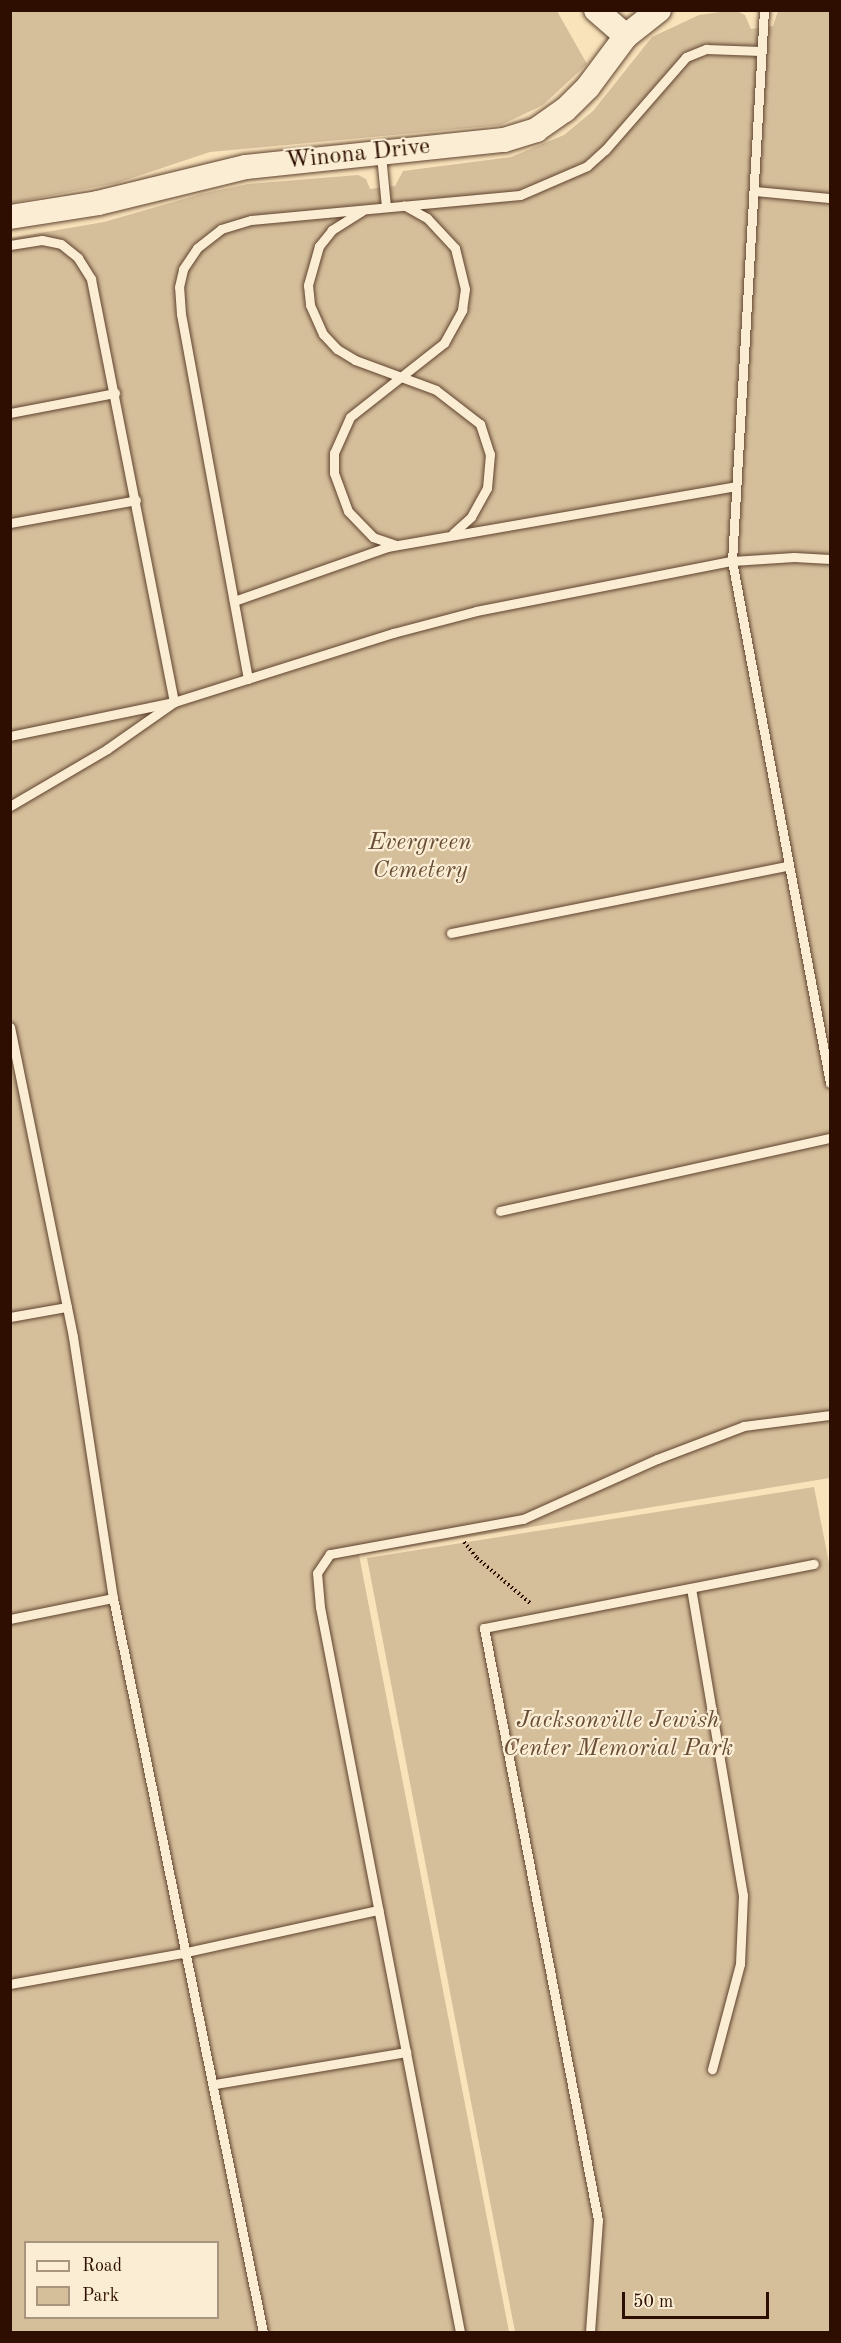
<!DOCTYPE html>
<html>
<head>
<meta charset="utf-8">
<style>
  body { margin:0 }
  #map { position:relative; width:841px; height:2343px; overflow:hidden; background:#f8e3bb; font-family:"Old Standard TT",serif }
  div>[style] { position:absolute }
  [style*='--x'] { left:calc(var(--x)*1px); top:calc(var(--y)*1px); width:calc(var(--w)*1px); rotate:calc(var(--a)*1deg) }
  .green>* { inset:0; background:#d5bf9b }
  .path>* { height:4px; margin-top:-2px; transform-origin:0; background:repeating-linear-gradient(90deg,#2d0e00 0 1.5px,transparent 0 4.5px) }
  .roads { filter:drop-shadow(0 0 2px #60432f) drop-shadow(0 0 2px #60432f) }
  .service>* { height:9px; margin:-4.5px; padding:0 4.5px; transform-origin:4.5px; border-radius:4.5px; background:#faedd3 }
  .tertiary>* { height:24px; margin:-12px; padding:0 12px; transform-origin:12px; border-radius:12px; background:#faedd3 }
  span { translate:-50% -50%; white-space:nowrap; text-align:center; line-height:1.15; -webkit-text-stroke:4.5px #faedd3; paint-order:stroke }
  .street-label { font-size:24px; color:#2d0e00 }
  .park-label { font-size:24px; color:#684c36; font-style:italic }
  .frame { position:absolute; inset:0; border:12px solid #2d0e00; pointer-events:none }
  .legend { position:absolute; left:24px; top:2241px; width:195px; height:78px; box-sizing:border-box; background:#faedd3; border:2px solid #a8947f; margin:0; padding:8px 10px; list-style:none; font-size:18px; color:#2d0e00 }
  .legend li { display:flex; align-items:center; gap:12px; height:30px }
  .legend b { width:30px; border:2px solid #a8947f }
  .scale { position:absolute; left:622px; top:2292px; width:147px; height:27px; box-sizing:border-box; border:3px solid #2d0e00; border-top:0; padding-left:8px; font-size:18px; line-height:21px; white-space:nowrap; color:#2d0e00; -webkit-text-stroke:4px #faedd3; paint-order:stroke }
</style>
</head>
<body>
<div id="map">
  <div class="green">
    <i style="clip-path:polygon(11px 10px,557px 11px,587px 64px,543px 105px,501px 125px,210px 152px,117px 183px,11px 203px)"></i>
    <i style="clip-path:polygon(evenodd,735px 10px,745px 15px,751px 29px,773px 26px,778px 11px,830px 11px,830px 1478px,359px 1555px,509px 2332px,11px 2332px,11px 238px,104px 222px,201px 194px,248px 184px,358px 175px,366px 179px,370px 189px,395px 186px,403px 171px,511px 157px,564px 135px,593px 111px,652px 37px,699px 15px,735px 10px,26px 2242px,218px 2242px,218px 2318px,26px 2318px,26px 2242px)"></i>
    <i style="clip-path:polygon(814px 1487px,830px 1568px,830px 2332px,515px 2332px,367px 1558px)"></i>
  </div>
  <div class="path">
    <i style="--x:464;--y:1542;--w:21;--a:51"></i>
    <i style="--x:477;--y:1558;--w:71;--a:40.4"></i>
  </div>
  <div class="roads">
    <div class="service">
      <i style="--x:764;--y:10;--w:552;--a:93.32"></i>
      <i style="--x:732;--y:561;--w:531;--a:79.37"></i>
      <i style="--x:381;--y:155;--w:52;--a:84.5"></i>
      <i style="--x:754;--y:191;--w:76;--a:5.3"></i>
      <i style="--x:362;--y:211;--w:36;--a:148"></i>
      <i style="--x:332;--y:230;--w:21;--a:129"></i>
      <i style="--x:319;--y:246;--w:41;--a:105.8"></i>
      <i style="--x:308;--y:285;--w:20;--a:84"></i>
      <i style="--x:310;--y:305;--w:32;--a:66"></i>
      <i style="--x:323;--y:334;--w:21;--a:47"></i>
      <i style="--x:337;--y:349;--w:21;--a:31"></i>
      <i style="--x:355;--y:360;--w:86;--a:20.3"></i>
      <i style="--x:436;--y:390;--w:56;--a:37.7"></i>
      <i style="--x:480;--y:424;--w:32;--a:72"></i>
      <i style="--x:490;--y:454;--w:34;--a:95"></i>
      <i style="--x:487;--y:488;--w:33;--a:119"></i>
      <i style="--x:471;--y:517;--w:24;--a:138"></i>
      <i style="--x:10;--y:245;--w:32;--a:-9"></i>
      <i style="--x:42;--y:240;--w:19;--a:12"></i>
      <i style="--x:61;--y:244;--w:22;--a:39"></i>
      <i style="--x:78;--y:258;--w:25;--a:58"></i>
      <i style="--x:91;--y:279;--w:431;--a:78.9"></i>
      <i style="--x:174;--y:702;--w:167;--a:168.3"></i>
      <i style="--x:10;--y:413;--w:107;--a:-10.8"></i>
      <i style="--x:10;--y:523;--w:128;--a:-10.3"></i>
      <i style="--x:396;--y:545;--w:24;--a:-161"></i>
      <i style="--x:373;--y:537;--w:36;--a:-134"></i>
      <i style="--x:348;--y:511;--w:40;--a:-110.2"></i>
      <i style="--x:334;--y:473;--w:20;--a:-90"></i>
      <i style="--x:334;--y:453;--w:39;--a:-66"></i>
      <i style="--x:350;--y:417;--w:120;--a:-38.2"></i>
      <i style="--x:444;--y:343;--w:38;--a:-61"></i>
      <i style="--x:462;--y:310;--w:21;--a:-82"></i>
      <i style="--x:465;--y:289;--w:42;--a:-103.7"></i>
      <i style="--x:455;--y:248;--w:41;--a:-133"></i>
      <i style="--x:427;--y:218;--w:26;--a:-151"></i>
      <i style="--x:234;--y:601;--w:162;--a:-19.4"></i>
      <i style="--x:387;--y:547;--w:354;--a:-9.9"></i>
      <i style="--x:248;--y:679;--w:371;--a:-100.4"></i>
      <i style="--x:181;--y:314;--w:27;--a:-94"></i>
      <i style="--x:179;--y:287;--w:18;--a:-77"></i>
      <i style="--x:183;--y:269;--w:25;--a:-56"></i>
      <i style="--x:197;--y:248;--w:31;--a:-38"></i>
      <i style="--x:221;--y:229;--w:31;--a:-17"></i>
      <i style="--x:251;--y:220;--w:270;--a:-5.3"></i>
      <i style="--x:520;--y:195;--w:73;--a:-23.4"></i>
      <i style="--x:587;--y:166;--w:24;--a:-42"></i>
      <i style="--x:605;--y:150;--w:123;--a:-48.9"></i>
      <i style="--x:686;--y:57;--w:22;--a:-22"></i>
      <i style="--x:706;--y:49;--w:55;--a:2.1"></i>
      <i style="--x:10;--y:806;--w:113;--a:-30.4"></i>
      <i style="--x:107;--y:749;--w:82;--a:-35"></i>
      <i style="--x:174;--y:702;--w:230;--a:-17.5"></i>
      <i style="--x:393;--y:633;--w:86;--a:-14.8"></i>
      <i style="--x:476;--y:611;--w:261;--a:-11.1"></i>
      <i style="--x:732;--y:561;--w:62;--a:-3.7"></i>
      <i style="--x:794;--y:557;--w:36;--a:3"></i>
      <i style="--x:451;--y:933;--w:342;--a:-11.3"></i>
      <i style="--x:10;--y:1027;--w:316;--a:78.5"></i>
      <i style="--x:73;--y:1337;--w:264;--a:81.3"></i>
      <i style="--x:113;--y:1598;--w:749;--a:78.45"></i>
      <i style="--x:500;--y:1211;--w:338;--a:-12.5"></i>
      <i style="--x:10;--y:1317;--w:58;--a:-10"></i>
      <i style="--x:691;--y:1588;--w:311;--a:80.4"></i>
      <i style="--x:743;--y:1895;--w:69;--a:92.5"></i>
      <i style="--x:740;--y:1964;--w:109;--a:104.9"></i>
      <i style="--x:10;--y:1619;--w:105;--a:-11.5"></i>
      <i style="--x:10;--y:1984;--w:180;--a:-10.2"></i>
      <i style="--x:187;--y:1952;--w:196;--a:-12.4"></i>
      <i style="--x:215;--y:2084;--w:194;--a:-9.5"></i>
      <i style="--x:460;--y:2332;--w:738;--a:-100.93"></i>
      <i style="--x:320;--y:1607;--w:34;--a:-95"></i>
      <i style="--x:317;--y:1573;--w:23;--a:-56"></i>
      <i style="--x:330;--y:1554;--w:196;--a:-10.3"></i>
      <i style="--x:523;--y:1519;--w:147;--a:-24.1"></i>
      <i style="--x:657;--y:1459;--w:93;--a:-20.8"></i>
      <i style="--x:744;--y:1426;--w:87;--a:-7.3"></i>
      <i style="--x:590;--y:2332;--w:112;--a:-85.9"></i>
      <i style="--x:598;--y:2220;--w:603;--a:-100.9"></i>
      <i style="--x:484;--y:1628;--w:336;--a:-11"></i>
    </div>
    <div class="tertiary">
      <i style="--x:596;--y:10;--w:40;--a:41"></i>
      <i style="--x:10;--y:217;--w:89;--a:-9"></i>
      <i style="--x:98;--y:203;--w:152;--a:-13.7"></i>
      <i style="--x:246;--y:167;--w:259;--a:-6"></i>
      <i style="--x:504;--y:140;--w:34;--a:-17"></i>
      <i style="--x:536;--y:130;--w:35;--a:-35"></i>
      <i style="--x:565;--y:110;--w:33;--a:-45"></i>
      <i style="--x:588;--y:87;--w:64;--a:-53.3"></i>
      <i style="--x:626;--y:36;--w:42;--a:-38.2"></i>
    </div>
  </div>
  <div class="street-label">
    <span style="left:358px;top:155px;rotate:-6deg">Winona Drive</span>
  </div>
  <div class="park-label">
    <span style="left:420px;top:858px">Evergreen<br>Cemetery</span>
    <span style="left:618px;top:1736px">Jacksonville Jewish<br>Center Memorial Park</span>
  </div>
  <div class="frame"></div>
  <ul class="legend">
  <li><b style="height:8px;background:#faedd3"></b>Road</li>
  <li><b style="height:16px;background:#d5bf9b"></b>Park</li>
  </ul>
  <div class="scale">50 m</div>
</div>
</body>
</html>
